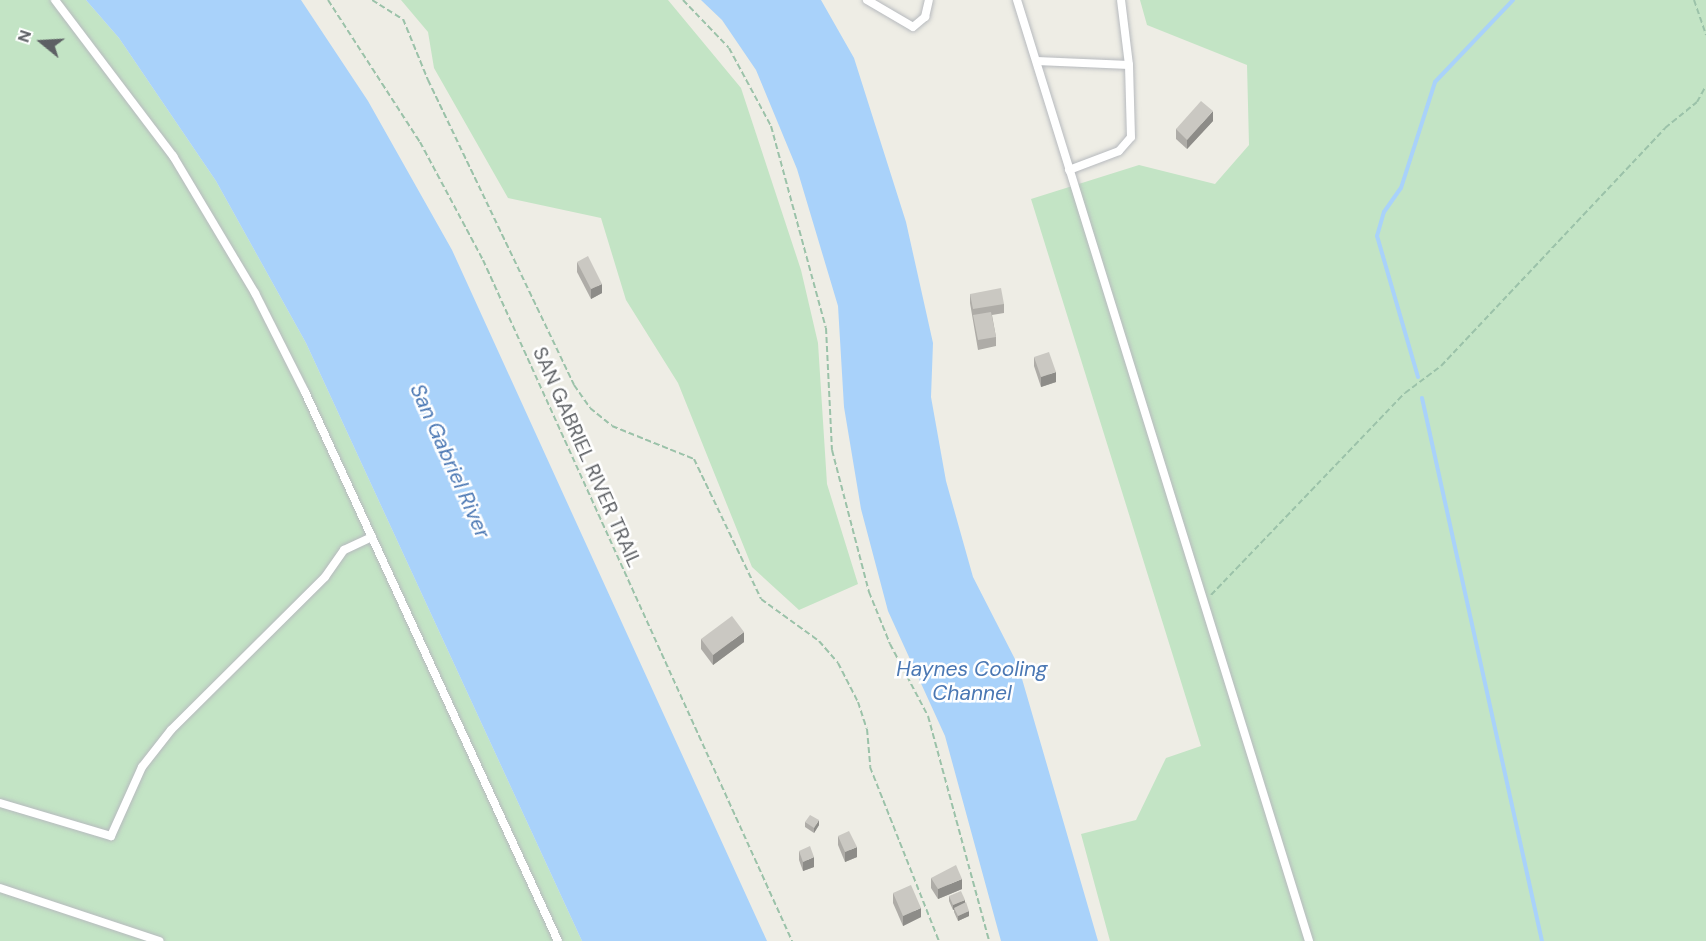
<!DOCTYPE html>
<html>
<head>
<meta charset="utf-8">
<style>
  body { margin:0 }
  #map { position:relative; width:1706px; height:941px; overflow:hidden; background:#eeede5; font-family:"DM Sans",sans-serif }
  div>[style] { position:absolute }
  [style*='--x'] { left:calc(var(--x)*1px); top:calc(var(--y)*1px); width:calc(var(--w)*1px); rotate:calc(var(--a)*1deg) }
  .green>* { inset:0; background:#c3e4c5 }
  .water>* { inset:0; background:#a9d2fa }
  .stream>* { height:4px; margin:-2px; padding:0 2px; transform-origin:2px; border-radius:2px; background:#a9d2fa }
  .path>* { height:2px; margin-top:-1px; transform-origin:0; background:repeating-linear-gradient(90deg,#9bc2a9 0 6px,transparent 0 9px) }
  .roads { filter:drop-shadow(0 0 2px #b7babe) drop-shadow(0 0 2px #b7babe) }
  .lane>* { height:8px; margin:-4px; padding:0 4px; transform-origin:4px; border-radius:4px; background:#fff }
  .wall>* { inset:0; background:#aeaca7 }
  .shaded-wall>* { inset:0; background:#8d8c88 }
  .building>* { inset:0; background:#cac8c2 }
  span { translate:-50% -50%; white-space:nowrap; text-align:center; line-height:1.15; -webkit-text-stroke:5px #fff; paint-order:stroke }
  .street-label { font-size:20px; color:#5d6064 }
  .water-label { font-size:21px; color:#4a77b3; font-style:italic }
  .north { position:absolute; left:12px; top:12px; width:60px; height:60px; -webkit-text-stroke:4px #fff; paint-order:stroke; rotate:288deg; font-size:16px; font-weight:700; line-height:24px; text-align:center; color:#5d6064 }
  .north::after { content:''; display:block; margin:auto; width:21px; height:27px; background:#5d6064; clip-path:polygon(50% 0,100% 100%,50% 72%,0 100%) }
</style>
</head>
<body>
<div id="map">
  <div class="green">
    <i style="clip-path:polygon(0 0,86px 0,119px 38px,216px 181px,306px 343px,582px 941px,0 941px)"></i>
    <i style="clip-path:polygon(401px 0,668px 0,741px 88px,801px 270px,818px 343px,827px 484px,858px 584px,799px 610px,752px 567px,678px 383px,626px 300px,601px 218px,508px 198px,434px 68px,428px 32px)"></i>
    <i style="clip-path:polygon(1140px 0,1706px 0,1706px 941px,1110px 941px,1081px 834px,1136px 820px,1166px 758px,1201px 746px,1031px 199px,1139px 165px,1215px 184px,1249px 145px,1247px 65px,1147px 25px)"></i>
  </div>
  <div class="water">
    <i style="clip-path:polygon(86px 0,301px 0,368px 101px,452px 250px,767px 941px,582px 941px,306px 343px,216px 181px,119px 38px)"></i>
    <i style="clip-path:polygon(701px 0,821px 0,854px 58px,906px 222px,933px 343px,931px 397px,946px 481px,973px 577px,1018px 665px,1098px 941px,1001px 941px,945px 736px,888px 611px,861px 509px,844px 407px,838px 306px,797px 169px,756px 70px,722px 20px)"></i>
  </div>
  <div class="stream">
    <i style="--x:1418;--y:377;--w:147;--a:-106.2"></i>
    <i style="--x:1377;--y:236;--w:25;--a:-74"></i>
    <i style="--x:1384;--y:212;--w:29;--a:-55"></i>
    <i style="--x:1401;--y:188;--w:111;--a:-72.2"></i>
    <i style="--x:1435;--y:82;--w:113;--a:-46.4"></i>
    <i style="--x:1422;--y:398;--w:556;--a:77.54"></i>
  </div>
  <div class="path">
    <i style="--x:328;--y:0;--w:169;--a:57.1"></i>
    <i style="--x:420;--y:142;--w:134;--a:61.9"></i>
    <i style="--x:483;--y:260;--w:748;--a:65.59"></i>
    <i style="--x:372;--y:0;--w:36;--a:32"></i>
    <i style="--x:403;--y:19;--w:66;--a:67.7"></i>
    <i style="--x:428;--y:80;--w:338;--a:64.4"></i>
    <i style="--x:574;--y:385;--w:28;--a:55"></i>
    <i style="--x:590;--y:408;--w:28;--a:39"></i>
    <i style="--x:612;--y:426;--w:88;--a:21.9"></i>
    <i style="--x:694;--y:459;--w:155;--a:64.4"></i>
    <i style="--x:761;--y:599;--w:72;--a:35.9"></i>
    <i style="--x:819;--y:641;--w:29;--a:49"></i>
    <i style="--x:838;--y:663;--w:44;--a:62.9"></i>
    <i style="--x:858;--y:702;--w:28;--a:72"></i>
    <i style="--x:867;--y:729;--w:38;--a:85"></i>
    <i style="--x:870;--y:767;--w:187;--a:68.4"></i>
    <i style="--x:683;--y:0;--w:66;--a:46.2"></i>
    <i style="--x:729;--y:48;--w:89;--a:61.7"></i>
    <i style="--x:771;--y:126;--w:209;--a:74.8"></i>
    <i style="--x:826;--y:328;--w:122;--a:87.2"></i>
    <i style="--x:832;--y:450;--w:147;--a:75.4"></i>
    <i style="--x:869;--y:592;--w:56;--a:68"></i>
    <i style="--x:890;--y:644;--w:81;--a:62.2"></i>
    <i style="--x:928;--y:716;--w:233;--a:74.8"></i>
    <i style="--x:1694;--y:0;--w:37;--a:71"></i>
    <i style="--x:1211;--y:595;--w:280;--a:-46.2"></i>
    <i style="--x:1405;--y:393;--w:45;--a:-36.9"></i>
    <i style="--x:1441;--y:366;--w:327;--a:-46.7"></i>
    <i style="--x:1665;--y:128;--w:41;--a:-39.1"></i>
    <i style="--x:1697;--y:102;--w:18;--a:-61"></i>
  </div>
  <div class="roads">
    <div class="lane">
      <i style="--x:55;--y:0;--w:196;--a:52.9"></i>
      <i style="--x:173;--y:156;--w:160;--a:59.1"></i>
      <i style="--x:255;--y:293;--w:111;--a:63.2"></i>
      <i style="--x:305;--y:392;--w:604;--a:65.26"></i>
      <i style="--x:867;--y:0;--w:53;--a:30.4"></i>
      <i style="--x:913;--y:27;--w:16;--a:-40"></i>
      <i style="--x:925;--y:17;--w:17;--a:-77"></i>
      <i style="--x:1017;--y:0;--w:985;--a:72.76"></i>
      <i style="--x:1037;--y:61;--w:92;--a:2.5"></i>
      <i style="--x:1069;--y:170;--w:53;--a:-20.8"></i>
      <i style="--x:1119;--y:151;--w:18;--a:-49"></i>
      <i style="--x:1131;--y:137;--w:72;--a:-91.6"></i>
      <i style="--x:1129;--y:65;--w:65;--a:-97"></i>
      <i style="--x:0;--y:803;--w:116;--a:16.6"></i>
      <i style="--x:111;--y:836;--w:76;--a:-65.8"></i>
      <i style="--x:142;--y:767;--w:47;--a:-51.9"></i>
      <i style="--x:171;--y:730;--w:217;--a:-44.8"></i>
      <i style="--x:325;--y:577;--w:33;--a:-55"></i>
      <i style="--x:344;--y:550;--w:31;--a:-25"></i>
      <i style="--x:0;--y:888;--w:168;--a:18.4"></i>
    </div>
  </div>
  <div class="wall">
    <i style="clip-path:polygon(1213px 121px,1187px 149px,1176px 139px,1176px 129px)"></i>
    <i style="clip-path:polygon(577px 262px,602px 293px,591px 299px,577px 272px)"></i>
    <i style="clip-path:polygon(970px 294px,1004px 304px,1004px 313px,992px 315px,996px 337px,996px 346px,978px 350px,970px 303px)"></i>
    <i style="clip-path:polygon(1034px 357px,1056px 382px,1041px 387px,1034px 366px)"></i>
    <i style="clip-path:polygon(701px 639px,744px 642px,713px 665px,701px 649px)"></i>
    <i style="clip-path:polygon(805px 822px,819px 825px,814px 833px,805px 827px)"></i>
    <i style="clip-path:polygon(838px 836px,857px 857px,845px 862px,838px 845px)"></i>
    <i style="clip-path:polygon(799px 851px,814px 867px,803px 871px,799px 860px)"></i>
    <i style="clip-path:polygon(931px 878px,962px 889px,938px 899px,931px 888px)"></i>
    <i style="clip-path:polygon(893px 893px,921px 917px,903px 926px,893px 903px)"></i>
    <i style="clip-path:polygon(949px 896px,965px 903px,969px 916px,958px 921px,954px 912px,954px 909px,953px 910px,949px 901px)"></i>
  </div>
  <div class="shaded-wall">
    <i style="clip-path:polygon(1213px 111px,1213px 121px,1187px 149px,1187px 140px)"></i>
    <i style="clip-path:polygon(602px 284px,602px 293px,591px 299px,591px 289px)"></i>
    <i style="clip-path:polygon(1056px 372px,1056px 382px,1041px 387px,1041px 377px)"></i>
    <i style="clip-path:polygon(744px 632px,744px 642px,713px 665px,713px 655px)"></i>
    <i style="clip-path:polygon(819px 820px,819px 825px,814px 833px,814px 828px)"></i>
    <i style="clip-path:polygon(857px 847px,857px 857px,845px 862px,845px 852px)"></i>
    <i style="clip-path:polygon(814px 857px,814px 867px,803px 871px,803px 862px)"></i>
    <i style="clip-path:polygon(962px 879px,962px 889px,938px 899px,938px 889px)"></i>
    <i style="clip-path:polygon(965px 900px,965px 904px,953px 910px,953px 905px)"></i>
    <i style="clip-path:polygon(921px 908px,921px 917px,903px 926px,903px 916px)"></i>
    <i style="clip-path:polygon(969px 911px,969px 916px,958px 921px,958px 916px)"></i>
  </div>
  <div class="building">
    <i style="clip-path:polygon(1201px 101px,1213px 111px,1187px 140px,1176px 129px)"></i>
    <i style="clip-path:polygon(588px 256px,602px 284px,591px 289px,577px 262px)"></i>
    <i style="clip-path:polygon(1001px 288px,1004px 304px,973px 309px,970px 294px)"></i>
    <i style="clip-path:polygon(991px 312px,996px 337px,978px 340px,973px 315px)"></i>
    <i style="clip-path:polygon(1049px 352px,1056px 372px,1041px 377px,1034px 357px)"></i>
    <i style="clip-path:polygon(732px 616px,744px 632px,713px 655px,701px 639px)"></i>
    <i style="clip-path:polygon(810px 815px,819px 820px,814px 828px,805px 822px)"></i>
    <i style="clip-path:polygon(849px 831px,857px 847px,845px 852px,838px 836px)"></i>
    <i style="clip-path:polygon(810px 846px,814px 857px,803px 862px,799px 851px)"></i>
    <i style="clip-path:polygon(956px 865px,962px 879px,938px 889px,931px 878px)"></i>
    <i style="clip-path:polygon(911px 885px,921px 908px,903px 916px,893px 893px)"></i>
    <i style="clip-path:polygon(961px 891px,965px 900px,953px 905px,949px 896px)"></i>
    <i style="clip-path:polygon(966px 902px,969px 911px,958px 916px,954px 908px)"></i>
  </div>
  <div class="street-label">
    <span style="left:587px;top:457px;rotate:66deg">SAN GABRIEL RIVER TRAIL</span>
  </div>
  <div class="water-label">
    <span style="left:450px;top:461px;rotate:66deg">San Gabriel River</span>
    <span style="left:972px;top:681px">Haynes Cooling<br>Channel</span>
  </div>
  <div class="north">N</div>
</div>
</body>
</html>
